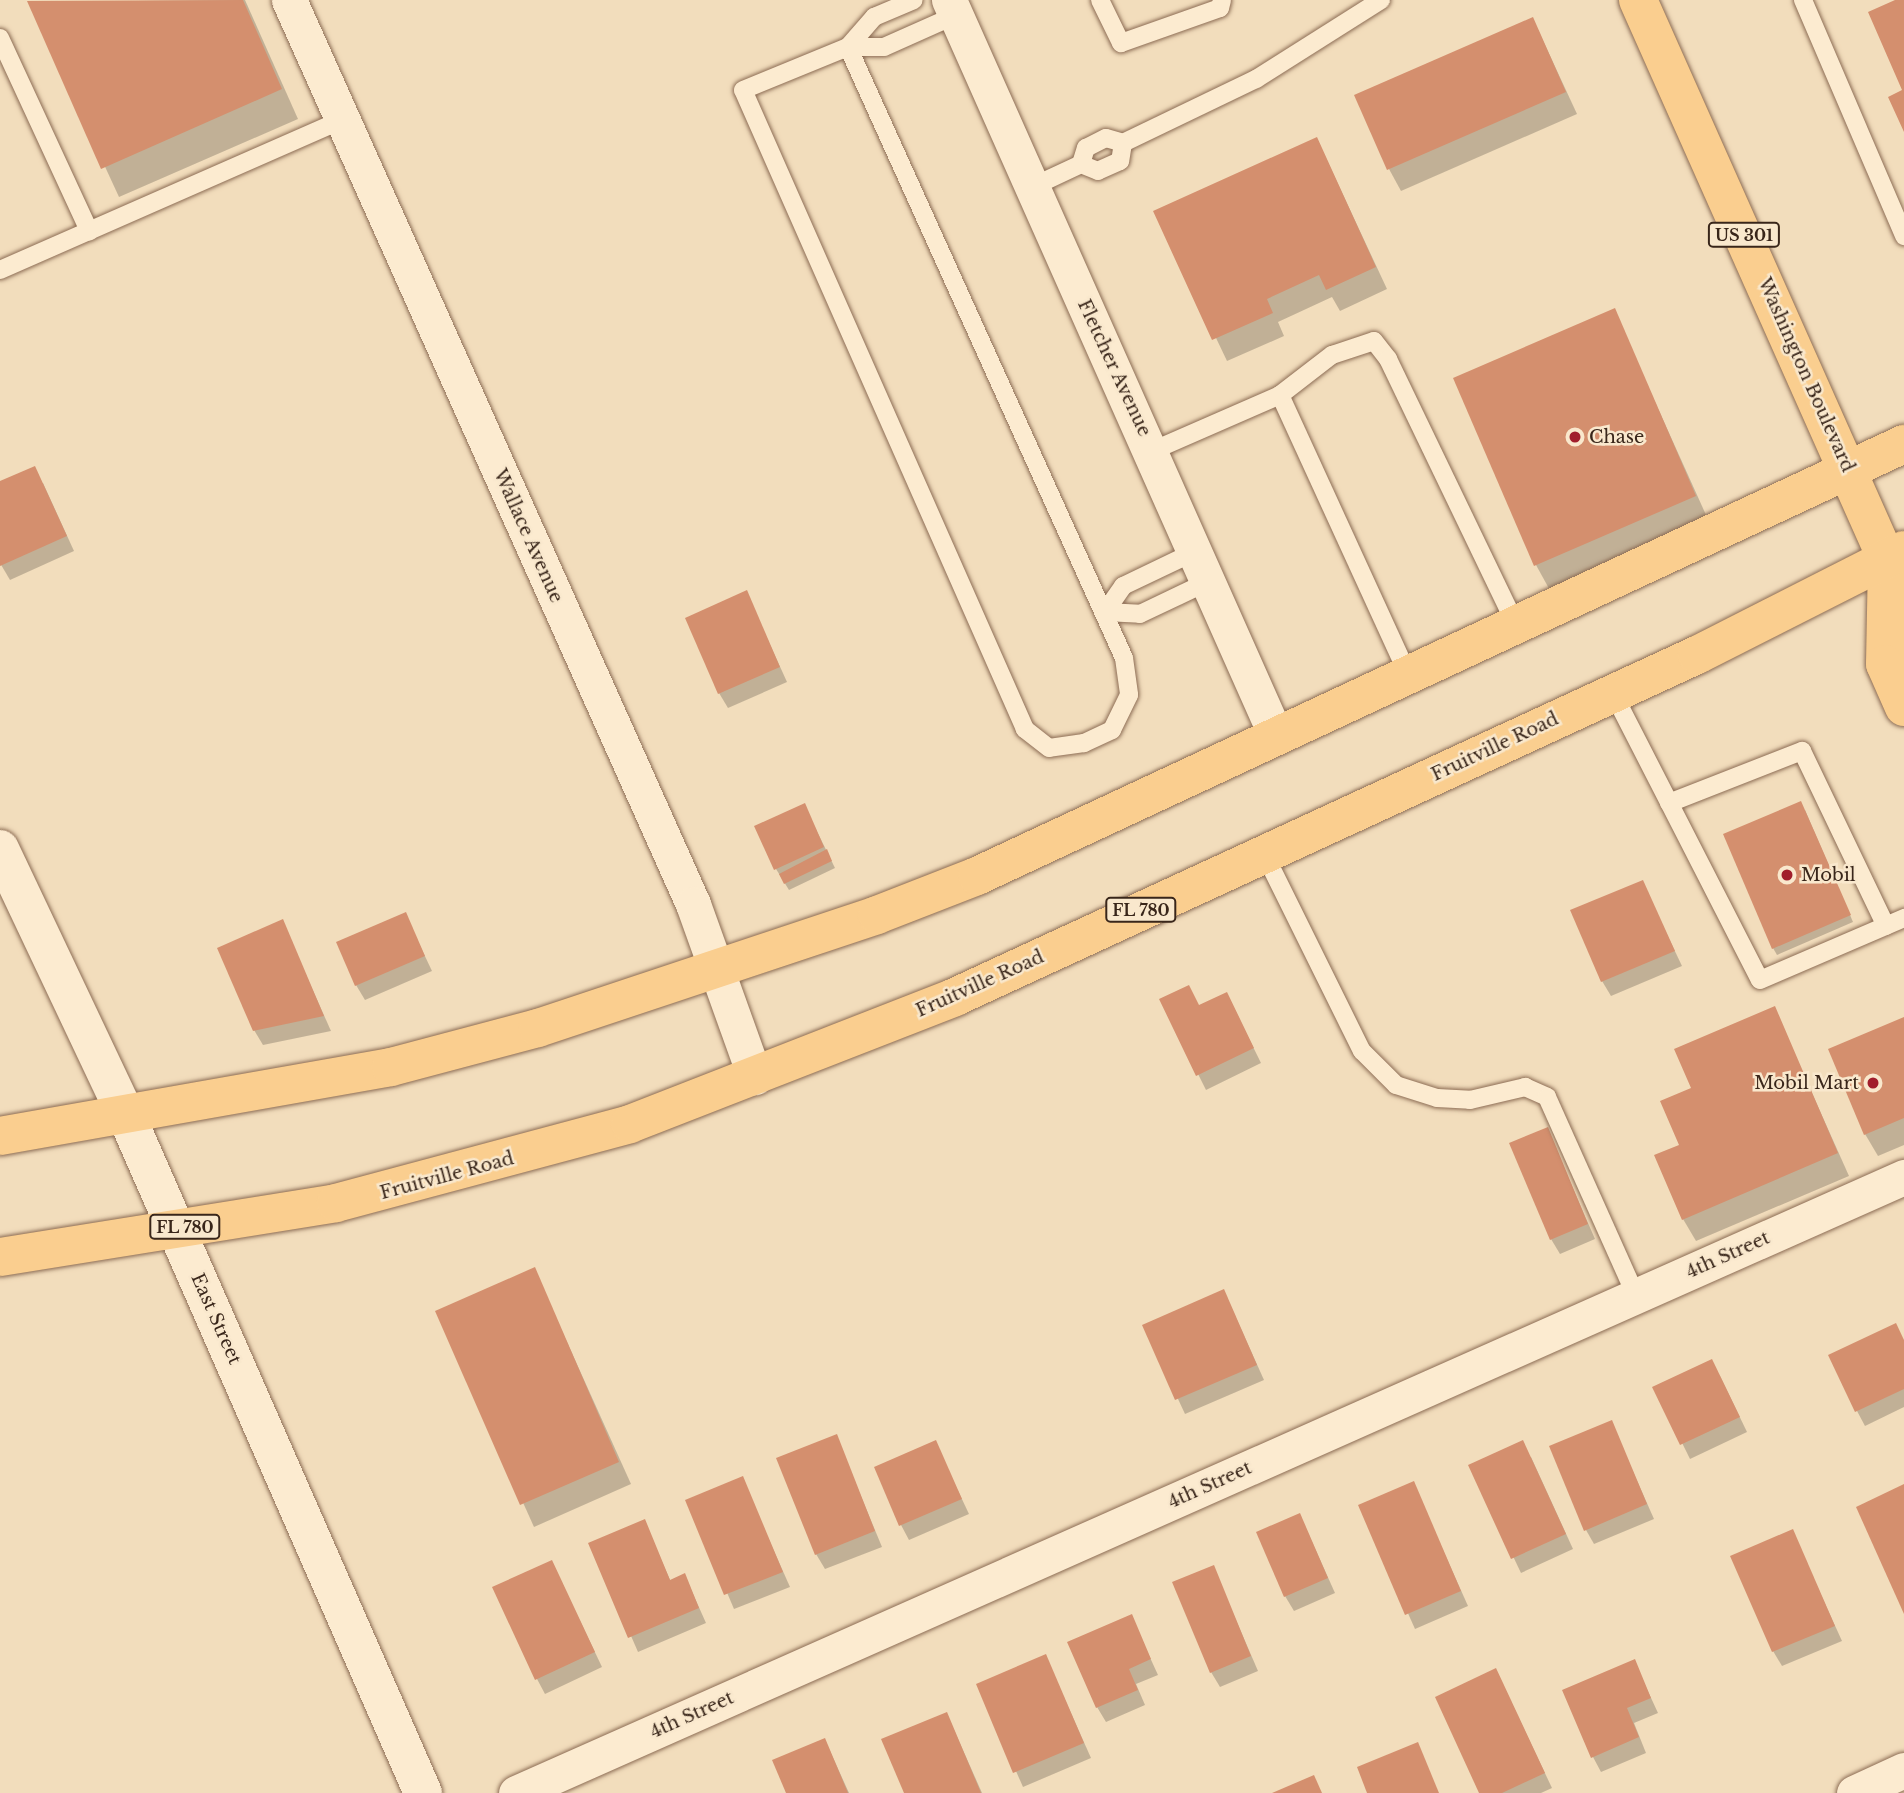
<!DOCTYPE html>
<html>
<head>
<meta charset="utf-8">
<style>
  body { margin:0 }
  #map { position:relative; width:1904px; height:1793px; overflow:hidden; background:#f2ddbc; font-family:"Libre Baskerville",serif }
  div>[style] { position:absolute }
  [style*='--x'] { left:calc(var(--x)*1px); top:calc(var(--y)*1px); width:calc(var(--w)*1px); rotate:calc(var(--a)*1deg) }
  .shadow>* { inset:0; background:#0003 }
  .building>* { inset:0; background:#d48f6e }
  .roads { filter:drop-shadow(0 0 2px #8c6c54) drop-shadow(0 0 2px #8c6c54) }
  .lane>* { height:18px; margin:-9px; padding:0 9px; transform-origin:9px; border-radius:9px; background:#fcebd0 }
  .street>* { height:35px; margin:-17.5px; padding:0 17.5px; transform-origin:17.5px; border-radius:17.5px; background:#fcebd0 }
  .secondary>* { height:38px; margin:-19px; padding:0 19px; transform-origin:19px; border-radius:19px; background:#fcebd0 }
  .primary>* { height:38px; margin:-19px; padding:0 19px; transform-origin:19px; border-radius:19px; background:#face8f }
  .dots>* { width:19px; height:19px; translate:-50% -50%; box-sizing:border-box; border:4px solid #f9e8cd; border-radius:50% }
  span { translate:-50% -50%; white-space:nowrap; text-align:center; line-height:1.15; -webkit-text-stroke:5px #f9e8cd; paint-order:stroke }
  .shield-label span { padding:2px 5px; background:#f9e8cd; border:2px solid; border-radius:5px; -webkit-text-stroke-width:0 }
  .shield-label { font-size:16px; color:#39261a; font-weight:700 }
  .street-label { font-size:18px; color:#39261a }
  .poi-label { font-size:18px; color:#39261a }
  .left { translate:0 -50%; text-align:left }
  .right { translate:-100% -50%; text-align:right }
</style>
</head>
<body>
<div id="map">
  <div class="shadow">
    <i style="clip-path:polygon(245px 0,298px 119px,119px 197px,29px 2px)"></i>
    <i style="clip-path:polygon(1533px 19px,1577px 114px,1401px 191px,1389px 169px)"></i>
    <i style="clip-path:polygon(1317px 139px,1387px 289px,1340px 311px,1332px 297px,1278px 322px,1284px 336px,1227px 361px,1156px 212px)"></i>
    <i style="clip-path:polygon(1614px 311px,1711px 526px,1552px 594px,1536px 565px)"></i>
    <i style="clip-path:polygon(0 483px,43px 483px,74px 551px,10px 580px,0 563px)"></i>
    <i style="clip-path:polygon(746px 592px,787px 682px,728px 708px,719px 693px)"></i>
    <i style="clip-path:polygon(804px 805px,835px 868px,789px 890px,776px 869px)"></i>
    <i style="clip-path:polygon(1805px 810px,1853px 922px,1777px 955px,1773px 948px)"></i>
    <i style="clip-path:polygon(1642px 882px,1682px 966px,1611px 996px,1602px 981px)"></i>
    <i style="clip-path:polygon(405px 914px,432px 971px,365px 1000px,356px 985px)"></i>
    <i style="clip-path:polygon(282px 921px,331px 1031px,263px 1045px,254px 1030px)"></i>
    <i style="clip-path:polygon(1227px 994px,1261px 1063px,1206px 1090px,1161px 1000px,1199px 1007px)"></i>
    <i style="clip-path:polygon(1774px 1008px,1849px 1176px,1696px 1241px,1683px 1219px,1681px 1146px,1693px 1089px)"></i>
    <i style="clip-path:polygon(1904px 1019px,1904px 1145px,1878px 1156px,1865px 1134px)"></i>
    <i style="clip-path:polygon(1547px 1129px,1595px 1239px,1560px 1254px,1551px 1239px)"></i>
    <i style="clip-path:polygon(534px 1269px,631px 1484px,534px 1527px,437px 1312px)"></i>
    <i style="clip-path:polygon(1224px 1291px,1264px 1380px,1185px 1414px,1144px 1326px)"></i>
    <i style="clip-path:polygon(1904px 1340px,1904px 1407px,1865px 1426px,1857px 1411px)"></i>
    <i style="clip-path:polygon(1720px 1376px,1747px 1432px,1690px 1459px,1655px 1388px)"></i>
    <i style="clip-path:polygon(1611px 1422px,1654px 1519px,1594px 1544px,1586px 1530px)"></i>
    <i style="clip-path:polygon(836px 1436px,882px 1547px,825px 1569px,816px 1554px)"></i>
    <i style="clip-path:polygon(935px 1442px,969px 1514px,909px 1540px,901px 1525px)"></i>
    <i style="clip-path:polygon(1531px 1457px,1573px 1549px,1521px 1573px,1470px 1466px)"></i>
    <i style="clip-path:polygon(742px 1479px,790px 1587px,734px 1609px,688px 1501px)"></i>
    <i style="clip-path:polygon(1413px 1483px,1468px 1606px,1415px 1629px,1360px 1506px)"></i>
    <i style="clip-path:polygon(1300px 1515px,1335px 1593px,1294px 1611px,1285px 1596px)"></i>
    <i style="clip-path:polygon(644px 1521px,671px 1582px,685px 1576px,706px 1623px,638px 1652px,591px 1544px)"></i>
    <i style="clip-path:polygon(1792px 1531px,1842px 1641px,1782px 1666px,1773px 1651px)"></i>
    <i style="clip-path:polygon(552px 1562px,602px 1667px,545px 1694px,537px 1679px)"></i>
    <i style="clip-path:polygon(1213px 1567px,1258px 1671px,1220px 1687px,1211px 1672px)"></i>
    <i style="clip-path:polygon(1131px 1616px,1158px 1675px,1136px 1684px,1145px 1705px,1106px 1722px,1097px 1707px)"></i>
    <i style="clip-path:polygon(1046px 1657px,1091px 1758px,1023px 1787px,978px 1685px)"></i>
    <i style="clip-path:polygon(1634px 1661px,1658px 1713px,1634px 1723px,1646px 1753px,1601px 1772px,1593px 1757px)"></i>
    <i style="clip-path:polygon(1496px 1670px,1552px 1788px,1541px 1793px,1481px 1793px)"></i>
    <i style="clip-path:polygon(947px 1714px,982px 1793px,906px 1793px)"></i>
    <i style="clip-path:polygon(825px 1740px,849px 1793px,788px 1793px)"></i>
  </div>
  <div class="building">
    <i style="clip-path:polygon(243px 0,282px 89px,101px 169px,27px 1px)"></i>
    <i style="clip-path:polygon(1895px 0,1904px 0,1904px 132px,1888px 97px,1902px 90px,1868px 12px)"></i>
    <i style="clip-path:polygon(1533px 17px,1566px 92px,1387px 170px,1354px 95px)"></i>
    <i style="clip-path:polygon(1317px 137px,1376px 267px,1326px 290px,1319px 275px,1267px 299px,1273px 313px,1212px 340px,1153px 211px)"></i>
    <i style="clip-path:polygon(1615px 308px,1696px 496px,1534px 566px,1453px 378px)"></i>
    <i style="clip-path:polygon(35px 466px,67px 536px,0 566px,0 481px)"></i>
    <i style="clip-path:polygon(747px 590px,780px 667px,718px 694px,685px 618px)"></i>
    <i style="clip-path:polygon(1801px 801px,1851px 915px,1772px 949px,1723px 834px)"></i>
    <i style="clip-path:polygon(805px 803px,824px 847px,774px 870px,754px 826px)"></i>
    <i style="clip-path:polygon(827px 849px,832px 861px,784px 884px,779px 874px)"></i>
    <i style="clip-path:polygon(1643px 880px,1675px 951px,1601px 982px,1570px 910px)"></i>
    <i style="clip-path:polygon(406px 912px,425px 956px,355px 986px,336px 942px)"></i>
    <i style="clip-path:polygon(283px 919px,324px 1016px,253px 1031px,217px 948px)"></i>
    <i style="clip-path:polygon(1189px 985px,1199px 1005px,1227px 992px,1254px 1048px,1196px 1076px,1159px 999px)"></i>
    <i style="clip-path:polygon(1775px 1006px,1838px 1153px,1682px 1220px,1654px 1155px,1679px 1145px,1660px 1101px,1691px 1088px,1674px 1049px)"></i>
    <i style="clip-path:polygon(1904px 1017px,1904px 1118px,1864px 1135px,1828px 1049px)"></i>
    <i style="clip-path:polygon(1548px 1127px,1588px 1224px,1550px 1240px,1509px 1143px)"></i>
    <i style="clip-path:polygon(535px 1267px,619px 1462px,520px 1505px,435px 1311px)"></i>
    <i style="clip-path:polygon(1224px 1289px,1257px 1365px,1175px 1400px,1142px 1325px)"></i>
    <i style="clip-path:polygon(1896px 1323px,1904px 1340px,1904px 1389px,1855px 1412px,1828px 1355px)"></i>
    <i style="clip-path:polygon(1712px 1359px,1740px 1417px,1680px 1445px,1652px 1387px)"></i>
    <i style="clip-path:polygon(1612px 1420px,1647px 1504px,1584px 1531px,1549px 1446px)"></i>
    <i style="clip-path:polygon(837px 1434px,875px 1531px,815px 1555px,776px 1458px)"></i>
    <i style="clip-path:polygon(936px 1440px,962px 1499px,899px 1526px,874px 1467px)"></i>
    <i style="clip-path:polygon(1523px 1440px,1566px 1534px,1511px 1559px,1468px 1465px)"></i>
    <i style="clip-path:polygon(743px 1476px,783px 1572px,724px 1595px,685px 1500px)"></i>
    <i style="clip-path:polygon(1414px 1481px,1461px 1591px,1405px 1615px,1358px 1505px)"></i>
    <i style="clip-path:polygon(1904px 1484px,1904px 1614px,1856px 1507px)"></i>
    <i style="clip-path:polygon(1300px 1513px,1328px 1578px,1284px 1597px,1256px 1532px)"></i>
    <i style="clip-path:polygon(645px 1519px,670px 1580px,685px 1573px,699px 1608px,628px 1638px,588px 1543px)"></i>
    <i style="clip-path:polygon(1793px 1529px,1835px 1626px,1772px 1652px,1730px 1556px)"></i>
    <i style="clip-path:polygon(552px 1560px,595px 1652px,535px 1680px,492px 1587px)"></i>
    <i style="clip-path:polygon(1214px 1565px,1251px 1656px,1210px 1673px,1172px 1582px)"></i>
    <i style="clip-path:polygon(1132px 1614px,1151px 1659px,1129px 1669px,1138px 1690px,1096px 1708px,1067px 1642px)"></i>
    <i style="clip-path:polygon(1046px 1654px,1084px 1743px,1013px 1773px,976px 1684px)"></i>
    <i style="clip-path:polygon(1635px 1659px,1651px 1698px,1627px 1708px,1639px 1737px,1591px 1758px,1562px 1690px)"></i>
    <i style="clip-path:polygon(1496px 1668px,1545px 1773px,1502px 1793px,1479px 1793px,1435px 1697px)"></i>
    <i style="clip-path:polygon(947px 1712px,981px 1793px,904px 1793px,881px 1739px)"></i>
    <i style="clip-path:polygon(825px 1738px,848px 1793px,786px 1793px,772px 1760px)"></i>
    <i style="clip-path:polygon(1418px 1742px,1439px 1793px,1367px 1793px,1357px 1767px)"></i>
    <i style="clip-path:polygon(1314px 1775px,1322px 1793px,1272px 1793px)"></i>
  </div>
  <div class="roads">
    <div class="lane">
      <i style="--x:1100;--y:0;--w:48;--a:64"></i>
      <i style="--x:1121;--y:43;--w:105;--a:-19.5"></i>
      <i style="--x:1220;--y:8;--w:8;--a:-76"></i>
      <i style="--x:1803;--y:0;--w:257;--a:66.8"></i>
      <i style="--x:0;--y:38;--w:213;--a:65.2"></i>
      <i style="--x:848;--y:47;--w:670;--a:65.69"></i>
      <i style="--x:1124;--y:658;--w:37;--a:82"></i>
      <i style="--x:1129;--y:695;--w:39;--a:116"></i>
      <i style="--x:1112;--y:730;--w:31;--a:155"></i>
      <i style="--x:1084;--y:743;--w:35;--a:172"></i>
      <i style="--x:1049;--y:748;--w:31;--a:-142"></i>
      <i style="--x:1025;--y:729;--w:698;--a:-113.81"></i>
      <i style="--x:743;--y:90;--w:113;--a:-22.3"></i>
      <i style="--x:848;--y:47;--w:36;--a:0"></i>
      <i style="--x:884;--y:47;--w:79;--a:-24"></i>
      <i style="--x:848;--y:47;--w:40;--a:-49"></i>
      <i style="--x:874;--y:17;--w:43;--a:-23"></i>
      <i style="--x:1123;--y:143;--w:148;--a:-25.7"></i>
      <i style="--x:1256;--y:79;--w:148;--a:-32.3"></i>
      <i style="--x:1032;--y:187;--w:54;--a:-25.1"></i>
      <i style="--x:1081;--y:164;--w:17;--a:-73"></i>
      <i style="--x:1086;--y:148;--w:22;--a:-27"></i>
      <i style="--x:1106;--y:138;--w:18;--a:16"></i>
      <i style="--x:1123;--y:143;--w:18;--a:99"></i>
      <i style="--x:1120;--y:161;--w:24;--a:156"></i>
      <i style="--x:1098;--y:171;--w:18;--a:-158"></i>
      <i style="--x:0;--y:270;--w:373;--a:-23.7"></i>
      <i style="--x:1280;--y:395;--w:310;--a:65.4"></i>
      <i style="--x:1152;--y:451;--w:140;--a:-23.6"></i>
      <i style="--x:1280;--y:395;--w:66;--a:-37.6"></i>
      <i style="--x:1332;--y:355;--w:44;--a:-18.4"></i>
      <i style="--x:1374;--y:341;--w:23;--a:52"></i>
      <i style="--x:1388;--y:359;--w:297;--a:64.3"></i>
      <i style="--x:1105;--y:612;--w:32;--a:-55"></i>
      <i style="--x:1123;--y:586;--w:79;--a:-25.6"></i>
      <i style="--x:1105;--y:612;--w:35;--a:3"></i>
      <i style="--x:1140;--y:614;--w:74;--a:-25.5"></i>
      <i style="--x:1613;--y:693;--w:322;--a:62.9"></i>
      <i style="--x:1760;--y:980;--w:157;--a:-23.3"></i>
      <i style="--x:1669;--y:803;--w:143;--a:-21.4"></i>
      <i style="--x:1802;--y:751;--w:194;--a:64.4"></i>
      <i style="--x:1264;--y:853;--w:221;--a:63.7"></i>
      <i style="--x:1362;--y:1051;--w:48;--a:45"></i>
      <i style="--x:1396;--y:1085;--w:43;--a:17.6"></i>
      <i style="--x:1437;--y:1098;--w:33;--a:3"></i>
      <i style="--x:1470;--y:1100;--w:57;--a:-13.3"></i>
      <i style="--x:1525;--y:1087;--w:24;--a:24"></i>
      <i style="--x:1547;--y:1097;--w:218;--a:65.9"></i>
    </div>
    <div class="street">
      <i style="--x:289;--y:0;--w:990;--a:65.92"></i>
      <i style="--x:693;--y:904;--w:184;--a:70.3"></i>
      <i style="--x:949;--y:0;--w:805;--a:66.04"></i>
      <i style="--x:516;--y:1793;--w:1519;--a:-23.93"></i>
      <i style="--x:1854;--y:1793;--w:55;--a:-24.7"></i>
    </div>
    <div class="secondary">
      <i style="--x:0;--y:849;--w:294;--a:64.7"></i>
      <i style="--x:126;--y:1115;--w:740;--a:66.34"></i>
    </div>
    <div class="primary">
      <i style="--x:1638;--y:0;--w:613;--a:66.03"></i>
      <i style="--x:1887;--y:560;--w:25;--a:47"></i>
      <i style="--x:1887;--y:560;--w:104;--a:91.1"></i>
      <i style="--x:1885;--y:664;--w:47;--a:66.2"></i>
      <i style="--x:0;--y:1136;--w:397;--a:-10"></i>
      <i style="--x:391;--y:1067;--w:152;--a:-14.9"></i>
      <i style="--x:538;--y:1028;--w:357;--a:-18.4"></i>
      <i style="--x:877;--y:915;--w:107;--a:-21.3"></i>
      <i style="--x:977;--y:876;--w:1023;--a:-24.99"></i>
      <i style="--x:0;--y:1257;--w:340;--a:-9.1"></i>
      <i style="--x:336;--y:1203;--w:304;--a:-15"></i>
      <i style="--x:630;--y:1124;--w:349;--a:-21.3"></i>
      <i style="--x:955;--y:997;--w:817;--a:-24.75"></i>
      <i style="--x:1697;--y:655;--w:232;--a:-26.9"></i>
    </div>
  </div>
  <div class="dots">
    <i style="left:1575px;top:437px;background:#a11e2c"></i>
    <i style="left:1787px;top:875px;background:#a11e2c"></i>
    <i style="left:1873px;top:1083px;background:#a11e2c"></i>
  </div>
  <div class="shield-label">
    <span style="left:1744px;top:235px">US 301</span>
    <span style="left:1141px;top:910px">FL 780</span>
    <span style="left:185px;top:1227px">FL 780</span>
  </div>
  <div class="street-label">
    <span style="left:1114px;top:368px;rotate:65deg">Fletcher Avenue</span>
    <span style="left:1806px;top:375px;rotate:66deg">Washington Boulevard</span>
    <span style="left:528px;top:536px;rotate:66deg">Wallace Avenue</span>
    <span style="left:1495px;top:747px;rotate:-25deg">Fruitville Road</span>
    <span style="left:980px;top:984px;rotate:-24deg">Fruitville Road</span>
    <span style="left:447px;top:1176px;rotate:-15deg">Fruitville Road</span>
    <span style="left:1728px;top:1255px;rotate:-24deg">4th Street</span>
    <span style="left:216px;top:1319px;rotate:66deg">East Street</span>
    <span style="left:1210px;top:1485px;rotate:-24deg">4th Street</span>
    <span style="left:692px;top:1715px;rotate:-24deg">4th Street</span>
  </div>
  <div class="poi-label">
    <span class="left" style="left:1589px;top:437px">Chase</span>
    <span class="left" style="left:1801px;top:875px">Mobil</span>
    <span class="right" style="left:1859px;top:1083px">Mobil Mart</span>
  </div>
</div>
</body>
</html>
